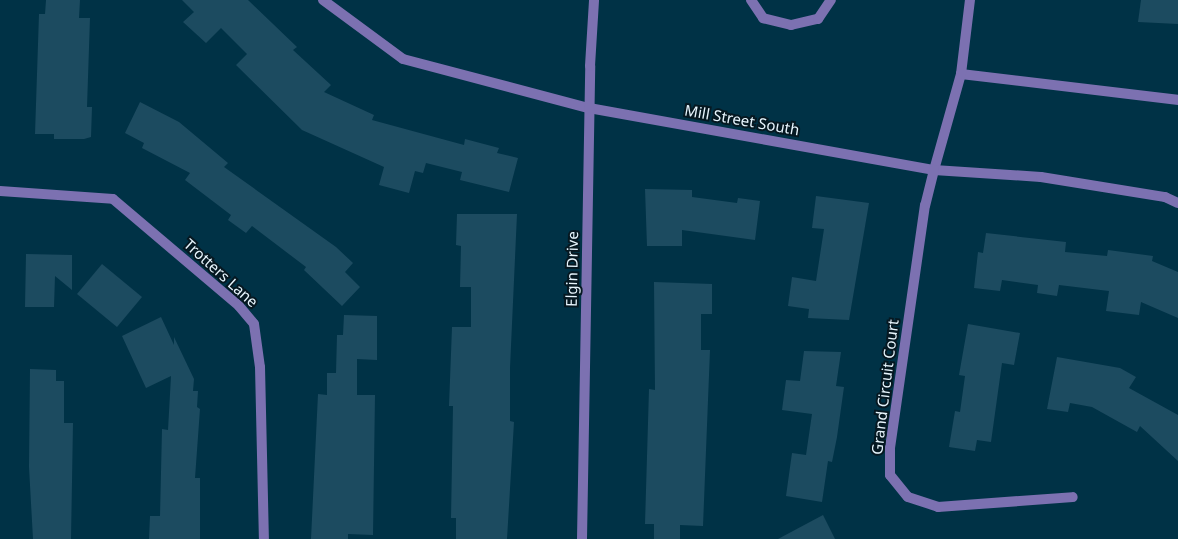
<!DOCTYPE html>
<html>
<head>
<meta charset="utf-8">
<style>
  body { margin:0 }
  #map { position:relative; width:1178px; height:539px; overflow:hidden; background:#003246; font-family:"Noto Sans",sans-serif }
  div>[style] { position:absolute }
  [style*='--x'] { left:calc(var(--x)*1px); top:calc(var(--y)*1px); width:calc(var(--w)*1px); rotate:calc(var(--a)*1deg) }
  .building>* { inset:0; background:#1c4b60 }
  .service>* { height:10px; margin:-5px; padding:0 5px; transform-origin:5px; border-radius:5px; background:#7c71b1 }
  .minor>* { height:10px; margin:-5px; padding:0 5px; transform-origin:5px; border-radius:5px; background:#7c71b1 }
  .tertiary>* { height:10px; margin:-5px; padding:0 5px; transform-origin:5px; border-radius:5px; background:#7c71b1 }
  span { translate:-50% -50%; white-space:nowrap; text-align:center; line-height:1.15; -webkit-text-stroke:4px #061821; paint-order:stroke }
  .street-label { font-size:15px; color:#e7f5fd }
</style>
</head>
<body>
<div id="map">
  <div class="building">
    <i style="clip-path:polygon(46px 0,80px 0,79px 18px,90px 18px,87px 107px,92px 107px,91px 137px,84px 139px,54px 139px,54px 134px,35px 134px,39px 14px,45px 14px)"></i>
    <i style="clip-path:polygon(182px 0,248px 0,297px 47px,293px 50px,331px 85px,324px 92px,374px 115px,372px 120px,464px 145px,465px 139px,499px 148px,497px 153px,518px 158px,509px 192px,460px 180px,462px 172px,426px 163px,423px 173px,415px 171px,409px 193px,379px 185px,384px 167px,302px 130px,236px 65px,247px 54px,221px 28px,206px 43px,183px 22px,194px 12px)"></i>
    <i style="clip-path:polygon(1141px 0,1178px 0,1178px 24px,1138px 22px)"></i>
    <i style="clip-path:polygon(140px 102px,179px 122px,228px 163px,224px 167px,336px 247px,353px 263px,345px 272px,360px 287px,342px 306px,304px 270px,306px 267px,252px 226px,246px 233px,228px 220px,231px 215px,185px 180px,190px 173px,142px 148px,144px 143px,125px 133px)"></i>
    <i style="clip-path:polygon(645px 189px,692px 190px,692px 197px,737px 203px,738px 198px,760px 201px,755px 240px,682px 230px,682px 246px,647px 246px)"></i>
    <i style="clip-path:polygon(816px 196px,869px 203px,849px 320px,808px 318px,809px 309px,788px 306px,792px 277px,816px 281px,824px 229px,812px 228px)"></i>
    <i style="clip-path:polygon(457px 214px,517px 214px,510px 368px,510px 421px,514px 422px,507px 539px,456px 539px,456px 518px,451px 518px,453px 406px,449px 406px,452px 327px,471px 327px,471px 287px,460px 287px,461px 246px,456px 245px)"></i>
    <i style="clip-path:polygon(986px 233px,1066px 242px,1065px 252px,1107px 256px,1108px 250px,1153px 256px,1152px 261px,1178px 272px,1178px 318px,1141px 302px,1139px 315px,1106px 311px,1109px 291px,1059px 285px,1057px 296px,1037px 293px,1038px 285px,1002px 280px,1000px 291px,974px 288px,978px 252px,983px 253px)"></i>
    <i style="clip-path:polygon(26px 254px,72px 255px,72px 290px,55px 276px,54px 307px,25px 307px)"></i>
    <i style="clip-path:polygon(102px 264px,142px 297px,117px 327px,77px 294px)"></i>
    <i style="clip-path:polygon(654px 282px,712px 284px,712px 314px,701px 314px,701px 350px,710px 350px,703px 526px,680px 525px,680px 539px,654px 539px,654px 524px,645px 524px,649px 389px,655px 390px)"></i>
    <i style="clip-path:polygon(344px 315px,377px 316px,377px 360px,357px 359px,357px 395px,375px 395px,373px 535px,348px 534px,348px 539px,311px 539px,318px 394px,327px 395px,327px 373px,336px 373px,337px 335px,343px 335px)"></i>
    <i style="clip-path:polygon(161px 317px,174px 345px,174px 337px,194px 379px,193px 391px,198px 391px,197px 407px,200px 409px,195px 478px,200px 478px,200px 539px,149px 539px,150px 516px,160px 516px,162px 429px,168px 430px,171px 376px,146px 388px,122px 336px)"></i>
    <i style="clip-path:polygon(968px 324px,1020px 333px,1014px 365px,1002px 363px,991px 442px,977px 440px,975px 451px,949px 447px,955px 411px,960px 412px,965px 376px,959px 375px)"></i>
    <i style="clip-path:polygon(804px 351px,841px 352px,836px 386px,844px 387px,837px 437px,832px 462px,828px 461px,822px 502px,786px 496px,792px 453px,806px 455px,812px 414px,782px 410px,786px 380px,800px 381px)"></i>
    <i style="clip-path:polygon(1057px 357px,1120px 368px,1136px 377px,1129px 388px,1178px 415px,1178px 461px,1140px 426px,1137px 432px,1092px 407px,1070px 403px,1068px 412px,1047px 409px)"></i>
    <i style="clip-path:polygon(30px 369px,56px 370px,56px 381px,64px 381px,64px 423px,73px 423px,71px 539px,33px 539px,29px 467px)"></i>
    <i style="clip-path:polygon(823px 515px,835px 539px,778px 539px)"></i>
  </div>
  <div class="service">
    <i style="--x:751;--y:0;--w:22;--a:56"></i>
    <i style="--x:763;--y:18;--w:29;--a:14"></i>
    <i style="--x:791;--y:25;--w:28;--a:-13"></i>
    <i style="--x:818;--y:19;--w:23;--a:-56"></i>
    <i style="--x:961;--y:74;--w:219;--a:6.8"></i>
    <i style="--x:934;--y:170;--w:100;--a:-74.3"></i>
    <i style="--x:961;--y:74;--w:75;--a:-83.1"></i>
  </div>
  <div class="minor">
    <i style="--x:323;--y:0;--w:99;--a:36.4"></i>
    <i style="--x:403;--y:59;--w:192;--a:14.8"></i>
    <i style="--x:589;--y:108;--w:351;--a:10.2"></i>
    <i style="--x:934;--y:170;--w:107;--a:3.7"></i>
    <i style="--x:1041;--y:177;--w:126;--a:9.2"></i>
    <i style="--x:1165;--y:197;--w:14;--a:25"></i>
    <i style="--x:934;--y:170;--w:36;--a:104"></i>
    <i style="--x:925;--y:205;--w:246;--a:98.2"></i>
    <i style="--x:890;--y:449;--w:26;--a:90"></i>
    <i style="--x:890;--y:475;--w:28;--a:51"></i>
    <i style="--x:908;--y:497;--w:32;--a:18"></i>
    <i style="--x:938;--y:507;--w:135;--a:-4.2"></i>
    <i style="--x:0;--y:191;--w:113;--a:4"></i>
    <i style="--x:113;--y:199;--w:165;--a:40.3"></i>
    <i style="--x:239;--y:306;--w:23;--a:50"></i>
    <i style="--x:254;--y:324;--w:43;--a:82.1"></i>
    <i style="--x:260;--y:367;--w:172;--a:88.7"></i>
  </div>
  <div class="tertiary">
    <i style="--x:582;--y:539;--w:473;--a:-89"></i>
    <i style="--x:590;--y:66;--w:66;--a:-86.5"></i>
  </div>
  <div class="street-label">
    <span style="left:742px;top:120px;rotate:10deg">Mill Street South</span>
    <span style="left:572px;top:269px;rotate:-89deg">Elgin Drive</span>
    <span style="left:221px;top:273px;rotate:42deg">Trotters Lane</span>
    <span style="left:885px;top:387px;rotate:-83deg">Grand Circuit Court</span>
  </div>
</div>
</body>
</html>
